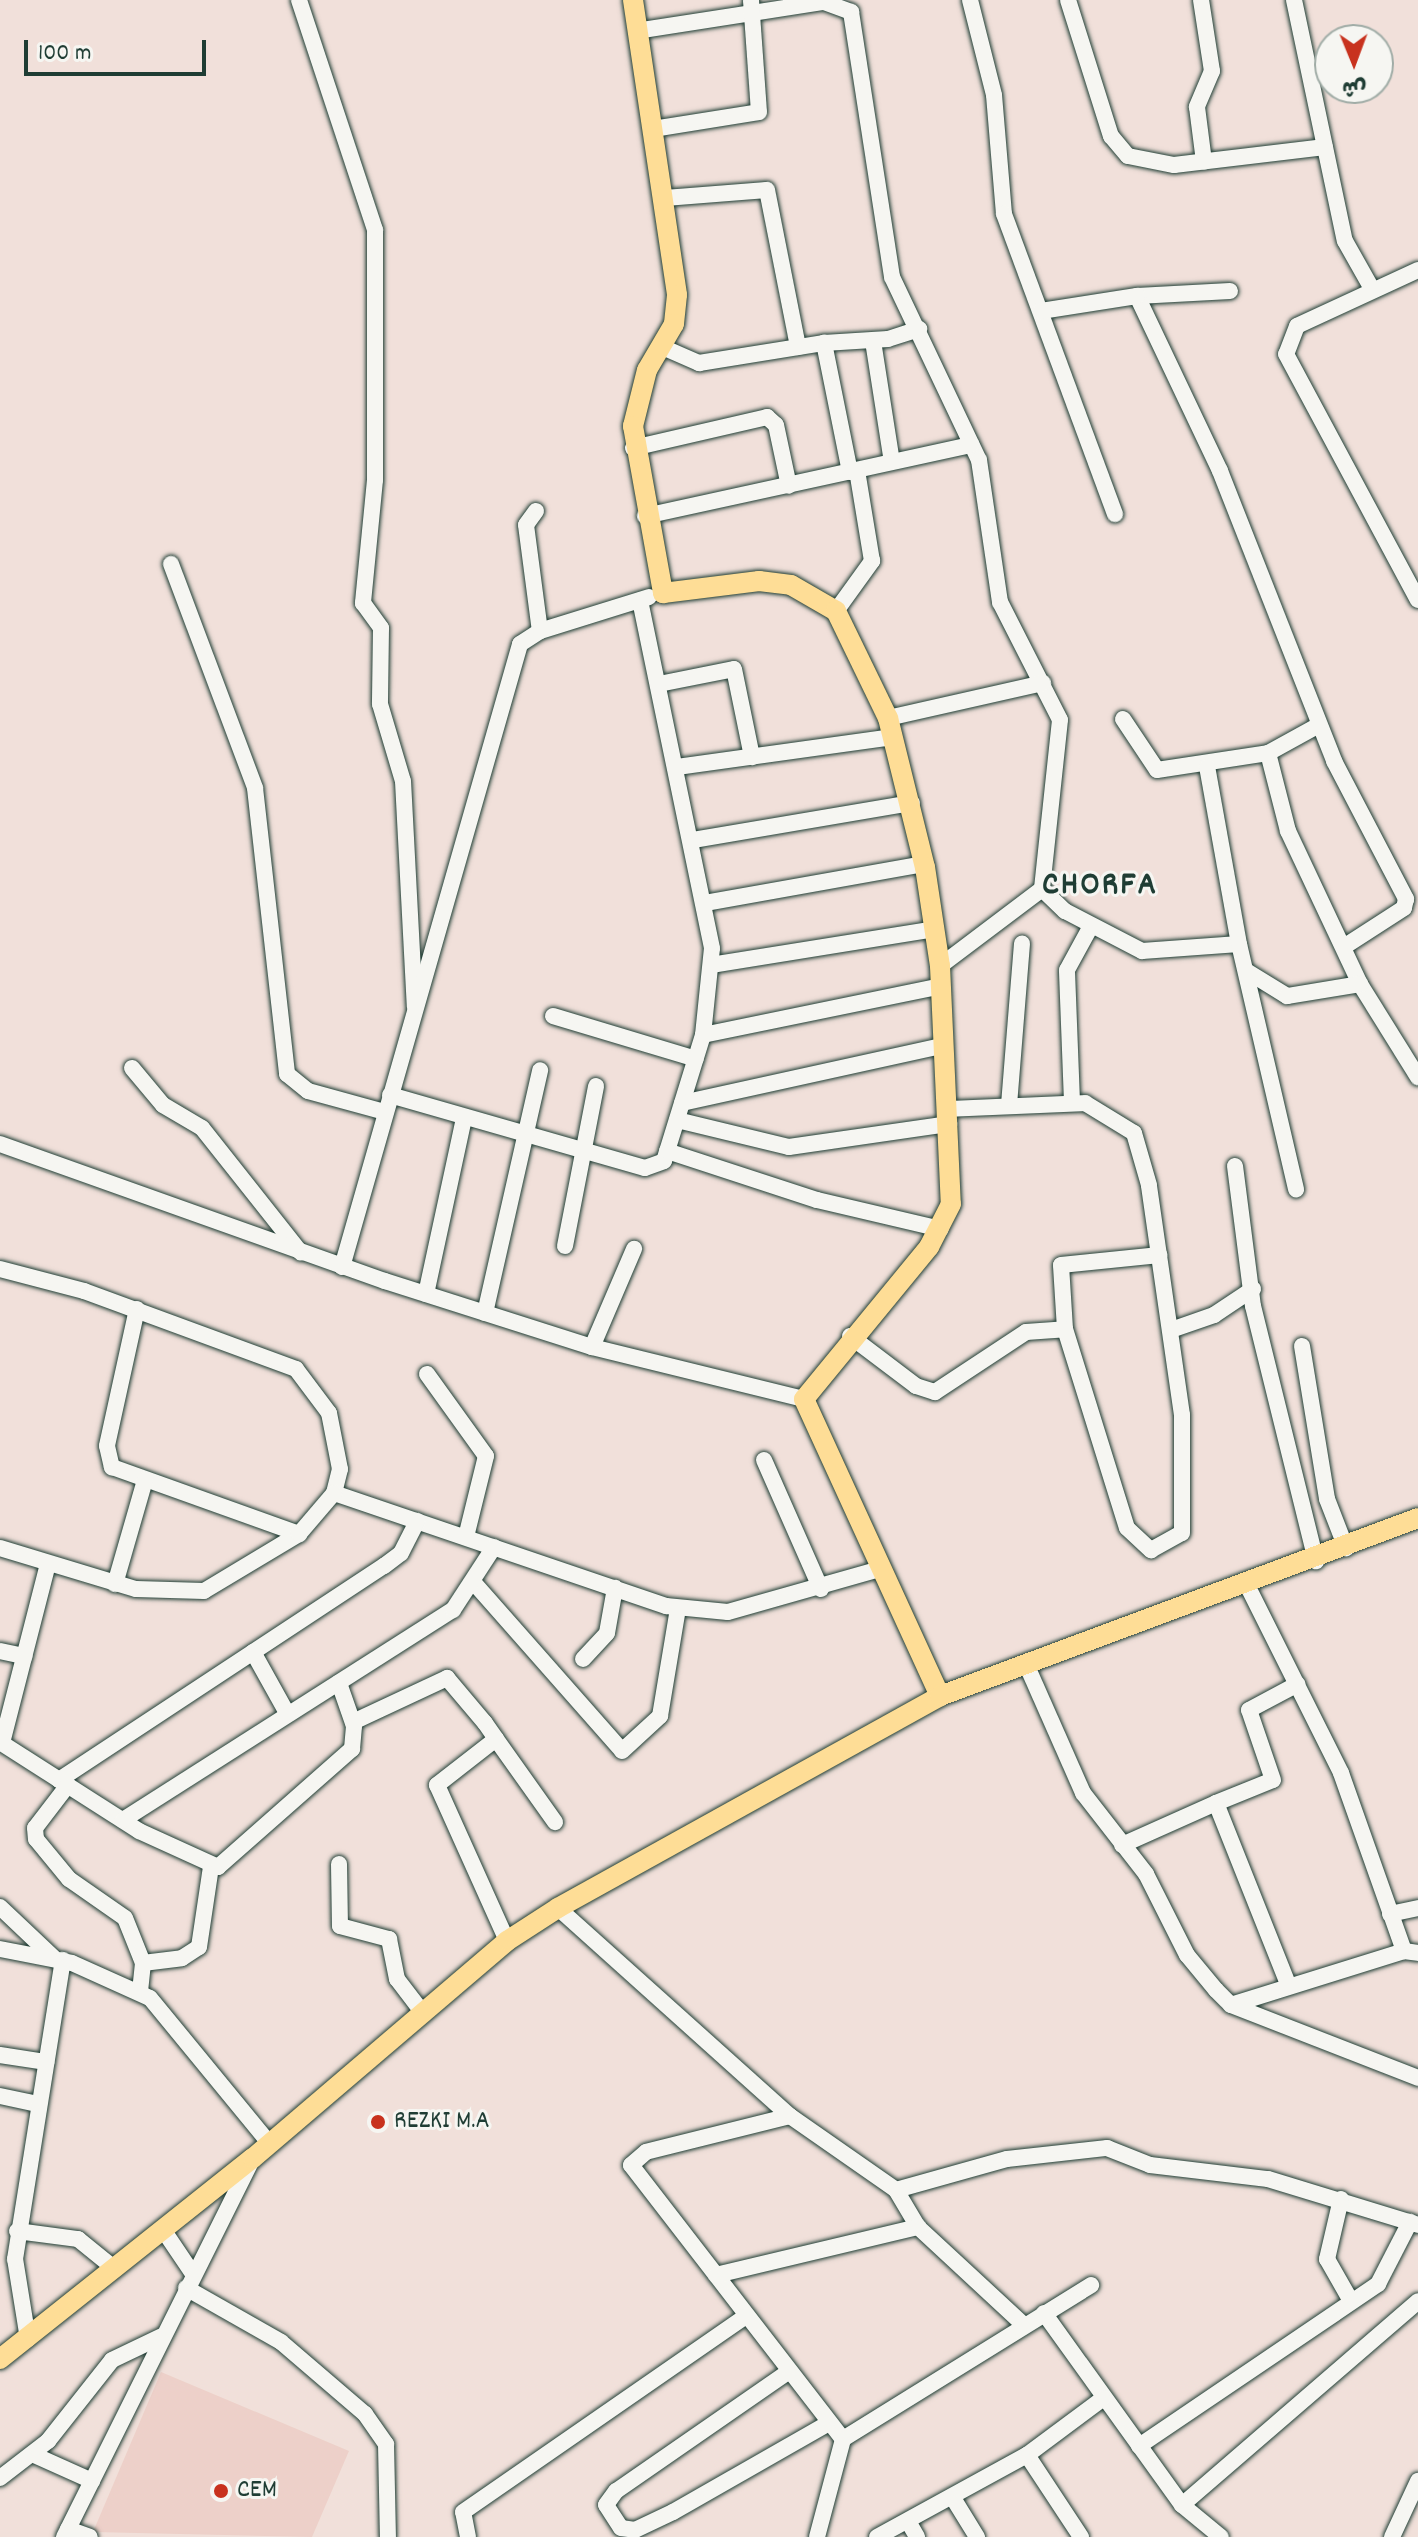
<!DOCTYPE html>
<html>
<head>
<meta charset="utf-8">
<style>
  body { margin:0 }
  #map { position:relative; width:1418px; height:2537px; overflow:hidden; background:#f1e0da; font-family:Dekko,"Playpen Sans Arabic",sans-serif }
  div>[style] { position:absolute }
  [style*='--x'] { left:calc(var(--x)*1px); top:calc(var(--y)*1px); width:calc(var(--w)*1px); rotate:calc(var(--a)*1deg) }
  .built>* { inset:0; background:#edd0c9 }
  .roads { filter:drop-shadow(0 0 2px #1f3d34) drop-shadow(0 0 2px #1f3d34) }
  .minor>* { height:16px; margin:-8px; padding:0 8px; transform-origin:8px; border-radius:8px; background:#f6f6f2 }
  .major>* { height:20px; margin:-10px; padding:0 10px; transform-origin:10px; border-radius:10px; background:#fedd96 }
  .dots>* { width:22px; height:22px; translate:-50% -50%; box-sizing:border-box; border:4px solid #f6f6f2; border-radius:50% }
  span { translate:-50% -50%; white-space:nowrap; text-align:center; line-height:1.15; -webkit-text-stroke:6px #f6f6f2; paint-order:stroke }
  .poi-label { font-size:26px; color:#1f3d34 }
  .left { translate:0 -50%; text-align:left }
  .district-label { font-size:34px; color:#1f3d34; font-weight:700; letter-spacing:2px }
  .north { position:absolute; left:1314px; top:24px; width:80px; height:80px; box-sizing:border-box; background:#f6f6f2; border:2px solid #a0aca6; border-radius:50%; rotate:179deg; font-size:22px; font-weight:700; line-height:32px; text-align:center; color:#1f3d34 }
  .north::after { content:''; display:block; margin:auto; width:28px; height:36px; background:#c8321e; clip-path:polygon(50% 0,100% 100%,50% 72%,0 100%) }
  .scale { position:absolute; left:24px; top:40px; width:182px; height:36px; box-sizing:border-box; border:4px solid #1f3d34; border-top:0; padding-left:10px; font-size:24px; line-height:28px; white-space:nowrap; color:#1f3d34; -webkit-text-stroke:6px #f6f6f2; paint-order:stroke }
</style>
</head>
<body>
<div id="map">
  <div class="built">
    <i style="clip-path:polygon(161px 2372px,349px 2451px,312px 2537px,93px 2532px)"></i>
  </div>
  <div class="roads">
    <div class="minor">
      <i style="--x:299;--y:0;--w:242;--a:71.7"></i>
      <i style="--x:375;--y:230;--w:250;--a:90"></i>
      <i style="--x:375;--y:480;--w:124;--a:95.6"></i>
      <i style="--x:363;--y:603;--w:31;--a:54"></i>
      <i style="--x:381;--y:628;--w:76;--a:90.8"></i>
      <i style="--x:380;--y:704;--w:80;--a:73.4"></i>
      <i style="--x:403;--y:781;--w:226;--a:87"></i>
      <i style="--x:970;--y:0;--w:98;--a:75.8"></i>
      <i style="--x:994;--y:95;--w:119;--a:85.2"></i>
      <i style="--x:1004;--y:214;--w:320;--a:69.7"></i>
      <i style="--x:1068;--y:0;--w:143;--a:72.5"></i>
      <i style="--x:1111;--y:136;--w:26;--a:50"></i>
      <i style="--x:1128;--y:156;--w:47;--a:11.1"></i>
      <i style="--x:1174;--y:165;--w:152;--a:-6.8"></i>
      <i style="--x:1201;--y:0;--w:72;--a:81.2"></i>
      <i style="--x:1212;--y:71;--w:39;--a:113"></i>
      <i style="--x:1197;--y:107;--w:55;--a:82.7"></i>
      <i style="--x:1294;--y:0;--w:246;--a:78.1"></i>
      <i style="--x:1345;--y:241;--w:55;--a:60.6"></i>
      <i style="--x:636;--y:31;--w:190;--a:-8.8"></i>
      <i style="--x:824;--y:2;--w:29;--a:20"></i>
      <i style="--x:851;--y:12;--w:268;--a:81.2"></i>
      <i style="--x:892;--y:277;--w:203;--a:64.6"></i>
      <i style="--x:979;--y:460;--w:144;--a:81.6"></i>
      <i style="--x:1000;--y:602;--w:132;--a:63"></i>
      <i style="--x:1060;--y:720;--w:170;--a:96.1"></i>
      <i style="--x:1042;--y:889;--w:128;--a:143"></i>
      <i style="--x:653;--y:129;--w:107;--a:-9.1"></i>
      <i style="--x:759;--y:112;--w:112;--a:-94.1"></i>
      <i style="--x:665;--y:198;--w:102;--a:-4.5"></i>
      <i style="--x:767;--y:190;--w:160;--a:78.8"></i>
      <i style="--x:1418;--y:270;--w:133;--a:155.2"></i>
      <i style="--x:1297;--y:326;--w:30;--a:111"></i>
      <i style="--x:1286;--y:354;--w:279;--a:61.8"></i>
      <i style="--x:1230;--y:291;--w:93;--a:176.9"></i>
      <i style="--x:1137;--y:296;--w:194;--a:64.6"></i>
      <i style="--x:1220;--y:471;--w:312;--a:68.5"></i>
      <i style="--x:1334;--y:761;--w:156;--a:62.4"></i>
      <i style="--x:1406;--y:899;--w:9;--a:103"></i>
      <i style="--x:1404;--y:908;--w:70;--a:147.2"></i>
      <i style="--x:1041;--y:311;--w:97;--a:-8.9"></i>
      <i style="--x:873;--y:341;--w:122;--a:81.1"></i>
      <i style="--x:660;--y:346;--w:43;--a:23.6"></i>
      <i style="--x:699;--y:363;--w:127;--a:-9.1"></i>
      <i style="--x:633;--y:448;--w:138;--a:-13"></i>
      <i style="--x:767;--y:417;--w:12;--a:42"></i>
      <i style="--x:776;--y:425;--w:62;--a:78"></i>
      <i style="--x:850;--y:472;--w:132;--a:-101.4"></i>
      <i style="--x:824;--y:343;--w:64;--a:-3.6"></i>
      <i style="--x:888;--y:339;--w:33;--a:-18"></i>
      <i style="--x:536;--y:511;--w:17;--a:126"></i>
      <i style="--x:526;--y:525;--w:107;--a:82.5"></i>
      <i style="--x:645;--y:516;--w:334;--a:-12.3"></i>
      <i style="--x:171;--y:564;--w:239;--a:69.4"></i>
      <i style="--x:255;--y:788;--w:288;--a:83.6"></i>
      <i style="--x:287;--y:1074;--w:27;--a:39"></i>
      <i style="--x:308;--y:1091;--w:80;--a:15.3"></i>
      <i style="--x:836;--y:611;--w:62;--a:-54.2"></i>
      <i style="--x:872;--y:561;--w:92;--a:-99.4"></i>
      <i style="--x:659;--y:684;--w:76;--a:-11.3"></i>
      <i style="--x:734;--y:669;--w:90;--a:78.4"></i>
      <i style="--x:888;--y:718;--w:159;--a:-12.7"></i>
      <i style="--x:1123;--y:719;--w:61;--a:56.3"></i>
      <i style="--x:1157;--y:770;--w:112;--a:-8.7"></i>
      <i style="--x:1319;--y:725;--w:58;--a:151.2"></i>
      <i style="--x:1268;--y:753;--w:81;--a:75.6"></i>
      <i style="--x:1288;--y:831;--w:169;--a:64.8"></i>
      <i style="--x:1360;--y:984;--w:110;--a:58.1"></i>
      <i style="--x:677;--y:767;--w:218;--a:-7.9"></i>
      <i style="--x:693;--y:840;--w:222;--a:-9.6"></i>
      <i style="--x:1042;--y:889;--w:32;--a:44"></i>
      <i style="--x:1065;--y:911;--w:87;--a:27.5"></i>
      <i style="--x:1142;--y:951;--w:97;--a:-4.1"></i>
      <i style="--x:1239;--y:944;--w:180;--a:-100.2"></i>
      <i style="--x:705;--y:903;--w:223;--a:-10.1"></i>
      <i style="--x:1239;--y:944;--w:252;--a:76.9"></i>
      <i style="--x:711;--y:965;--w:228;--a:-9.1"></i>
      <i style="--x:1248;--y:972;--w:46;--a:31.6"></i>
      <i style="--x:1287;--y:996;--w:74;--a:-9.3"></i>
      <i style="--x:553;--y:1016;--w:149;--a:16.7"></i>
      <i style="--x:703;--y:1035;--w:243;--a:-11.6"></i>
      <i style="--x:132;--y:1068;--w:48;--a:50"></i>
      <i style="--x:163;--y:1105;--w:45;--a:30.5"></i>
      <i style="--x:202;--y:1128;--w:159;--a:51.6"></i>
      <i style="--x:390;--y:1095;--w:265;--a:16"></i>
      <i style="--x:645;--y:1168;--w:20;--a:-20"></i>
      <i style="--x:664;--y:1161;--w:132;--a:-72.8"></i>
      <i style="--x:703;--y:1035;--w:87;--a:-84.1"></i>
      <i style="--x:712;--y:948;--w:355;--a:-101.7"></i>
      <i style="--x:1072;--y:1102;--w:132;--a:-92.2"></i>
      <i style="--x:1067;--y:970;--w:50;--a:-61.4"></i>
      <i style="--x:682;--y:1103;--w:269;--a:-12.4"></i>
      <i style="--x:1009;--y:1105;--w:162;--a:-85.4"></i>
      <i style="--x:677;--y:1120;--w:115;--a:13.6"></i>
      <i style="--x:789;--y:1147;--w:162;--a:-8.2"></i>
      <i style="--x:0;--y:1144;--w:409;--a:19.6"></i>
      <i style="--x:385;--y:1281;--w:217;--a:17.7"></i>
      <i style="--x:592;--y:1347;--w:218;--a:13.8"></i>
      <i style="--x:667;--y:1151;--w:158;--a:18.1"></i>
      <i style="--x:817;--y:1200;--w:127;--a:13.2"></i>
      <i style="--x:1235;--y:1166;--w:141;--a:82.7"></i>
      <i style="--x:1253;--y:1306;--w:263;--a:76.1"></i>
      <i style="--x:565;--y:1246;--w:163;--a:-79"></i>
      <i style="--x:342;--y:1267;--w:648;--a:-74.05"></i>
      <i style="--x:520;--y:644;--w:24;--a:-33"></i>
      <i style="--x:540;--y:631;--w:114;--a:-17.3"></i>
      <i style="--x:0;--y:1269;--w:87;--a:14.7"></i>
      <i style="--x:84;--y:1291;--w:226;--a:20.2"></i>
      <i style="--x:296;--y:1369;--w:55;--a:53.1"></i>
      <i style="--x:329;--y:1413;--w:57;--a:78.9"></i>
      <i style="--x:340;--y:1469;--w:25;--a:104"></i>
      <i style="--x:334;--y:1493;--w:351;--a:18.8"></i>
      <i style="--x:666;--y:1606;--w:62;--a:5.5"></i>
      <i style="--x:728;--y:1612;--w:161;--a:-15.8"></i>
      <i style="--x:426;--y:1294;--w:180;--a:-77.8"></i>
      <i style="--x:137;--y:1309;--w:140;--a:102.4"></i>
      <i style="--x:107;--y:1446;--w:22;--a:77"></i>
      <i style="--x:112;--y:1467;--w:199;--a:19.7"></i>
      <i style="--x:485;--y:1313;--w:249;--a:-77.2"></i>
      <i style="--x:1065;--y:1329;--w:64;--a:-93.6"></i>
      <i style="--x:1061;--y:1265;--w:99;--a:-5.8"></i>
      <i style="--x:1171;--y:1330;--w:46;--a:-19.2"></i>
      <i style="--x:1214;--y:1315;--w:47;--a:-33.7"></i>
      <i style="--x:850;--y:1336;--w:83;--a:37.1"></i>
      <i style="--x:916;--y:1386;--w:20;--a:18"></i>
      <i style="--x:935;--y:1392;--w:109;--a:-33.4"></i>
      <i style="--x:1026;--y:1332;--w:39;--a:-4"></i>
      <i style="--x:1065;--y:1329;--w:208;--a:72.7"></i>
      <i style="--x:1127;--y:1528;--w:33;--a:43"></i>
      <i style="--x:1151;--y:1550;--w:35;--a:-29"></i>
      <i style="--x:1182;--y:1533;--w:118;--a:-90"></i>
      <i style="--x:1182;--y:1415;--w:232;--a:-98.2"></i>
      <i style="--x:1149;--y:1185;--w:54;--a:-106.1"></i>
      <i style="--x:1134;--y:1133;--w:57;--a:-148.5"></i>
      <i style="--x:1085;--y:1103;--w:138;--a:177.5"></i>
      <i style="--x:1302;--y:1346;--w:155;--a:80.7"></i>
      <i style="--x:1327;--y:1499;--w:53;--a:68.8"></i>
      <i style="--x:592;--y:1347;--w:107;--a:-66.8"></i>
      <i style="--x:427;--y:1374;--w:101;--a:54.3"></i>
      <i style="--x:486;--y:1456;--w:83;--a:103.9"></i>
      <i style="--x:764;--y:1460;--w:141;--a:66.2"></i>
      <i style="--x:0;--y:1548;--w:142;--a:16.8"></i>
      <i style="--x:136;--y:1589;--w:68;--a:1.7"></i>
      <i style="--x:204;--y:1591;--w:111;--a:-31"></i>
      <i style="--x:299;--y:1534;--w:54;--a:-49.5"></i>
      <i style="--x:115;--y:1584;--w:108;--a:-73.9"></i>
      <i style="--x:475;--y:1584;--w:222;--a:48.6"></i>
      <i style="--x:622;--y:1751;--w:52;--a:-42.6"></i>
      <i style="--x:660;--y:1716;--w:109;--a:-80.5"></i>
      <i style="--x:1248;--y:1587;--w:208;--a:63.4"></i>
      <i style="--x:1341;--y:1773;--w:189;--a:70.5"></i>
      <i style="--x:0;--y:1651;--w:25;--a:12"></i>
      <i style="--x:253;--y:1652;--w:70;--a:60.9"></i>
      <i style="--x:583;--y:1659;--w:35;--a:-47"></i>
      <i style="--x:607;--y:1633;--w:46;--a:-79.9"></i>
      <i style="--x:1027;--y:1666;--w:139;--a:66.2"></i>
      <i style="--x:1083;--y:1793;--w:103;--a:52.1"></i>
      <i style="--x:1146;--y:1874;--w:91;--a:63.2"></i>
      <i style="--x:1187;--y:1955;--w:45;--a:50.4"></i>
      <i style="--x:1216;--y:1990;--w:21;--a:45"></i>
      <i style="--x:1231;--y:2005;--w:201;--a:21.3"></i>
      <i style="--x:353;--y:1722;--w:104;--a:-25.1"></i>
      <i style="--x:447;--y:1678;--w:59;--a:49.8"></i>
      <i style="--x:485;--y:1723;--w:19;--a:55"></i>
      <i style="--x:496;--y:1739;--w:75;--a:142.1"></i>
      <i style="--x:437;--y:1785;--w:171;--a:65.8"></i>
      <i style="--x:496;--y:1739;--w:102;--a:54.6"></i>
      <i style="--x:0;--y:1742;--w:165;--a:32.6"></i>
      <i style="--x:139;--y:1831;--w:87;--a:24.5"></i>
      <i style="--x:218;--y:1867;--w:179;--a:-41.4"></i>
      <i style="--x:352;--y:1749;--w:23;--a:-85"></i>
      <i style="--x:354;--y:1726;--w:46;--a:-109.2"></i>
      <i style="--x:2;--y:1743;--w:185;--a:-75.6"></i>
      <i style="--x:59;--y:1780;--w:389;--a:-33.4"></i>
      <i style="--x:384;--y:1566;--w:21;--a:-37"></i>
      <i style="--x:401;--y:1553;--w:36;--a:-63"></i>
      <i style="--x:68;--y:1785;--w:54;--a:127.5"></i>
      <i style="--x:35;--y:1828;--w:11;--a:85"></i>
      <i style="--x:36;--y:1839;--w:52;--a:50.5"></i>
      <i style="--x:69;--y:1879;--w:68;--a:34.9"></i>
      <i style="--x:125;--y:1918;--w:48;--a:68.2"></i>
      <i style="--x:143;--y:1963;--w:28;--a:96"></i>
      <i style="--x:1216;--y:1803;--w:61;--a:-22"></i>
      <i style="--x:1273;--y:1780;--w:74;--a:-108.9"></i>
      <i style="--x:1249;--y:1710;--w:55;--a:-28"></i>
      <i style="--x:123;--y:1820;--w:391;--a:-32.5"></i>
      <i style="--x:453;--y:1610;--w:75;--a:-56.9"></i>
      <i style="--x:1122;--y:1845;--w:103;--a:-24.1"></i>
      <i style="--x:1216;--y:1803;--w:195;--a:68.3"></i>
      <i style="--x:339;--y:1864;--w:62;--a:89.1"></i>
      <i style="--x:340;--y:1926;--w:51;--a:14.9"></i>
      <i style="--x:389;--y:1939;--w:41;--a:78.7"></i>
      <i style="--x:397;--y:1979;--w:43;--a:52.6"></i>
      <i style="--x:0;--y:1907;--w:74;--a:43.4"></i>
      <i style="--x:558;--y:1908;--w:312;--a:41.9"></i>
      <i style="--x:790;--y:2116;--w:129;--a:34.9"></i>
      <i style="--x:896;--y:2190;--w:43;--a:59.3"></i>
      <i style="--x:918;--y:2227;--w:144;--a:42.8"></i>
      <i style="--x:1390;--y:1914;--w:29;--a:-12"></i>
      <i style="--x:0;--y:1949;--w:73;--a:11"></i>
      <i style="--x:72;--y:1963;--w:85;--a:24.2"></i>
      <i style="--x:150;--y:1998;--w:188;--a:50.6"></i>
      <i style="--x:143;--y:1963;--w:39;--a:-7"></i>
      <i style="--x:182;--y:1958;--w:20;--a:-33"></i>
      <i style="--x:199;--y:1947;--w:81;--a:-81.5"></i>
      <i style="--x:1231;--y:2005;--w:181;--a:-17.3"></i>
      <i style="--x:1404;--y:1951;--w:14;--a:8"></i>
      <i style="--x:0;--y:2055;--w:47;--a:8.7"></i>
      <i style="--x:0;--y:2096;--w:39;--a:12"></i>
      <i style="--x:790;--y:2116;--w:148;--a:166"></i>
      <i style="--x:646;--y:2152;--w:20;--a:139"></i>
      <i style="--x:631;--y:2165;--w:346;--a:52.3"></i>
      <i style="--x:896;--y:2190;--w:115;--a:-15.6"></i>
      <i style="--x:1007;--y:2159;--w:101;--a:-6.3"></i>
      <i style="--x:1107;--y:2148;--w:46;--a:21.6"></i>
      <i style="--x:1150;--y:2165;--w:119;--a:6.8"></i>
      <i style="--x:1268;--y:2179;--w:157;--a:17"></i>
      <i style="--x:1341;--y:2199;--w:62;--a:103.1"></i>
      <i style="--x:1327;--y:2259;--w:48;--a:60.3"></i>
      <i style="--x:17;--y:2231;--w:62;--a:7.5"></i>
      <i style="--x:78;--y:2239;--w:48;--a:39"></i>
      <i style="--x:164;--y:2231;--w:52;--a:56"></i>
      <i style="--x:716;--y:2275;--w:208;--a:-13.4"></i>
      <i style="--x:186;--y:2288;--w:109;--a:29.6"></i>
      <i style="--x:281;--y:2342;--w:111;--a:40.6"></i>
      <i style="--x:365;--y:2414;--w:37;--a:55"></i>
      <i style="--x:386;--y:2444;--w:93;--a:88.8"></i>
      <i style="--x:1044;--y:2313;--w:236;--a:54.3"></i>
      <i style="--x:1182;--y:2505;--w:50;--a:39.4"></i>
      <i style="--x:28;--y:2339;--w:81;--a:-99.2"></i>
      <i style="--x:15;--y:2259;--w:303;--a:-80.9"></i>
      <i style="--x:788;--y:2372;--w:209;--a:145.3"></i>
      <i style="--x:616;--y:2491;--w:17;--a:126"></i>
      <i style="--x:606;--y:2505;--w:27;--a:57"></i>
      <i style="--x:621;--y:2528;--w:14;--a:8"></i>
      <i style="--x:635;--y:2530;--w:42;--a:-25.3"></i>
      <i style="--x:673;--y:2512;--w:180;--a:-29.7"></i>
      <i style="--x:1139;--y:2446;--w:289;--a:-34.1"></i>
      <i style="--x:1378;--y:2284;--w:70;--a:-62.7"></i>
      <i style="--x:32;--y:2454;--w:66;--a:24.2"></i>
      <i style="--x:1027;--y:2455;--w:98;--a:56.6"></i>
      <i style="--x:0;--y:2478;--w:61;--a:-37.6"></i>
      <i style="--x:48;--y:2441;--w:103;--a:-51.7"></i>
      <i style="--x:112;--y:2360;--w:55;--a:-25.6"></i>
      <i style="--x:953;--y:2498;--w:46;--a:58.4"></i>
      <i style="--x:1182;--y:2505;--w:312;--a:-40.8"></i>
      <i style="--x:909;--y:2523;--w:16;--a:60"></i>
      <i style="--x:68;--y:2529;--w:23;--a:20"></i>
      <i style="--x:64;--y:2537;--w:424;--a:-63.5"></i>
      <i style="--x:468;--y:2537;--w:25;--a:-101"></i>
      <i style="--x:463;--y:2512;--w:343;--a:-34.7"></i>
      <i style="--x:817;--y:2537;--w:101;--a:-75.1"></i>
      <i style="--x:843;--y:2439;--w:292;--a:-31.8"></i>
      <i style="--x:877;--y:2537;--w:171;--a:-28.7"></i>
      <i style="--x:1027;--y:2455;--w:94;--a:-36.7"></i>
      <i style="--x:1392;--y:2537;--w:62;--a:-65.1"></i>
    </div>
    <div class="major">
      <i style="--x:633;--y:0;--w:298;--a:81.5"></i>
      <i style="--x:677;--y:295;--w:29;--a:96"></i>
      <i style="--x:674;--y:324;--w:53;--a:120.4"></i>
      <i style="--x:647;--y:370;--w:58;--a:104"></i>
      <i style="--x:633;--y:426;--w:170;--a:79.8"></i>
      <i style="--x:663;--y:593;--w:97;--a:-7.1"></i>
      <i style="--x:759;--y:581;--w:32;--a:7"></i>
      <i style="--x:791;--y:585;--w:52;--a:30"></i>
      <i style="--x:836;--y:611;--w:119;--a:64.1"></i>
      <i style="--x:888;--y:718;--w:154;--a:76.1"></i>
      <i style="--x:925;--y:867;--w:100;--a:81.4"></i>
      <i style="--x:940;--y:966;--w:238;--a:87.4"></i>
      <i style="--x:951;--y:1204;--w:48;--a:117.1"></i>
      <i style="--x:929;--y:1247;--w:197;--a:129.4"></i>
      <i style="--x:804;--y:1399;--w:327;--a:65.4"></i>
      <i style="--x:0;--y:2359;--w:323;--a:-38.5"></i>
      <i style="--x:253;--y:2158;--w:334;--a:-40.5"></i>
      <i style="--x:507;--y:1941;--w:61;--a:-32.9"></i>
      <i style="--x:558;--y:1908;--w:437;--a:-29"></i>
      <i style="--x:940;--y:1696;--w:510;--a:-20.42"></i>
    </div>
  </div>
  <div class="dots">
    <i style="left:378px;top:2122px;background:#c8321e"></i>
    <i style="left:221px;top:2491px;background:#c8321e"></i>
  </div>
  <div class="poi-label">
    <span class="left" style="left:394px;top:2122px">REZKI M.A</span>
    <span class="left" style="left:237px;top:2491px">CEM</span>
  </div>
  <div class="district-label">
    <span style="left:1100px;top:887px">CHORFA</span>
  </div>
  <div class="north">ش</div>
  <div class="scale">100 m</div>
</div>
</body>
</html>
